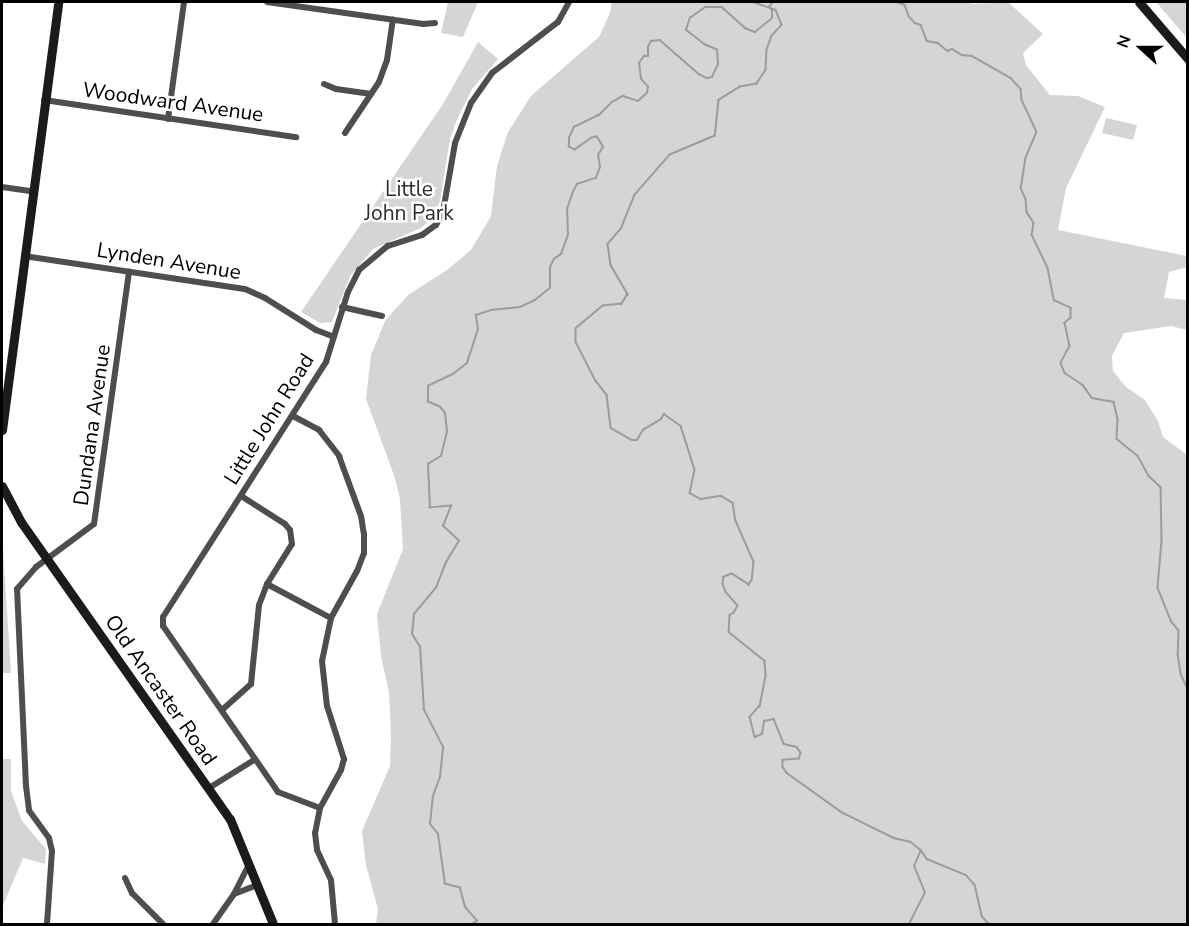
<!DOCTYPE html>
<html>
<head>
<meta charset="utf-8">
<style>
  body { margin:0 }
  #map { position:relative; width:1189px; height:926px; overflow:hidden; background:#fff; font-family:"Nunito Sans",sans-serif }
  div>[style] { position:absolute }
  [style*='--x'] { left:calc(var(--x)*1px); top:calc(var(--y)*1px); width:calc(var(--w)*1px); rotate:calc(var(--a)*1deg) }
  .green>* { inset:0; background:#d5d5d5 }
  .stream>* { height:1.5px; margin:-0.75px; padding:0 0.75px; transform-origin:0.75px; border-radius:0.75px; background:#9c9c9c }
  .street>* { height:6px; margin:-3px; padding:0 3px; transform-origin:3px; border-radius:3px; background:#4e4e4e }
  .secondary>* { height:9px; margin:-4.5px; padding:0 4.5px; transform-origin:4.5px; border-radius:4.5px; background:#1b1b1b }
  span { translate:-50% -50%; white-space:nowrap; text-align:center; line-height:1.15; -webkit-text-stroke:5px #fff; paint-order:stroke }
  .street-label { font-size:21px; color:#000 }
  .park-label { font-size:21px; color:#2c2c2c }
  .frame { position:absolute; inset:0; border:3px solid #000; pointer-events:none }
  .north { position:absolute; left:1111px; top:18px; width:60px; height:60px; -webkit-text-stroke:4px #fff; paint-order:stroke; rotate:291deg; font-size:16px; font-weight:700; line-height:24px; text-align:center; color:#000 }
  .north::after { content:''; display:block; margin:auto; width:21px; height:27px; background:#000; clip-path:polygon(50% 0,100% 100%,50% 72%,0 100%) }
</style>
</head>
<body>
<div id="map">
  <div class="green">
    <i style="clip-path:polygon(448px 2px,478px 2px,463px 37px,441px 33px)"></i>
    <i style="clip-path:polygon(612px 2px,970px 2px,973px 4px,1008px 2px,1043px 34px,1023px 53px,1026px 65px,1050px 95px,1078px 96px,1105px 107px,1066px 188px,1058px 230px,1187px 256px,1187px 267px,1169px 272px,1164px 298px,1187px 300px,1187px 330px,1171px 326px,1124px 333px,1112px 356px,1113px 371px,1126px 387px,1145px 400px,1158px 421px,1163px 437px,1187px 455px,1187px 924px,376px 924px,378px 909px,366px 865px,362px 831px,390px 766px,391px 736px,389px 692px,381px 656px,377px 614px,403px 549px,400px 499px,395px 478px,366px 399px,371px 355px,385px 321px,408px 295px,447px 270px,471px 250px,491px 216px,497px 166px,508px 132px,531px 96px,599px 37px,610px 13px)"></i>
    <i style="clip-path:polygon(1156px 2px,1187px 2px,1187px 38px)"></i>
    <i style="clip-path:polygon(478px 42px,498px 59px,472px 89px,456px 122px,450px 139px,440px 201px,432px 219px,421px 228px,373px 249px,350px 276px,332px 322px,320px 323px,301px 312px,443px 104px)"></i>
    <i style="clip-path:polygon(1106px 118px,1137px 125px,1133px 140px,1102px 133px)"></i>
    <i style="clip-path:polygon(2px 534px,11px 673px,2px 673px)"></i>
    <i style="clip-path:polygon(2px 759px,11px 759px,11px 791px,22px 821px,46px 849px,45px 864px,23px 858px,2px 908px)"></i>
  </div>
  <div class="stream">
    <i style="--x:753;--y:2;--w:24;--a:19"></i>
    <i style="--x:776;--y:10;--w:16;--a:68"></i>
    <i style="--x:782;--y:25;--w:15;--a:132"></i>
    <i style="--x:772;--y:36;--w:15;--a:110"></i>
    <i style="--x:767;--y:50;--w:20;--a:93"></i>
    <i style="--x:766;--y:70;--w:17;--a:123"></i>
    <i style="--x:757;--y:84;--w:17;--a:170"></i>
    <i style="--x:740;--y:87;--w:25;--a:148"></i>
    <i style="--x:719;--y:100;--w:36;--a:96"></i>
    <i style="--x:715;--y:136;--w:49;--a:157.1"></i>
    <i style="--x:670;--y:155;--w:53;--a:131.2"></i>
    <i style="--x:635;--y:195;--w:35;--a:112"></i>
    <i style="--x:622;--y:228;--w:21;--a:131"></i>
    <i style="--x:608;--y:244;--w:21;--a:82"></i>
    <i style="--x:611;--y:265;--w:34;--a:60"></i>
    <i style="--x:628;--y:294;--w:12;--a:121"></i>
    <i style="--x:622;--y:304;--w:19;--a:174"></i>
    <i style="--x:603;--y:306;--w:35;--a:140"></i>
    <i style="--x:576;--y:329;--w:13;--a:90"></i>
    <i style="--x:576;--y:342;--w:44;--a:62.9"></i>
    <i style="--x:596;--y:381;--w:18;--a:52"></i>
    <i style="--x:607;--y:395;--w:33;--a:83"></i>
    <i style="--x:611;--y:428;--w:24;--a:30"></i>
    <i style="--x:632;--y:440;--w:5;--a:0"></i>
    <i style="--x:637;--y:440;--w:12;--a:-59"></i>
    <i style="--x:643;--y:430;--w:21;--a:-31"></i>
    <i style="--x:661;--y:419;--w:6;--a:-59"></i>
    <i style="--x:664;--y:414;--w:21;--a:35"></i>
    <i style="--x:681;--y:426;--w:46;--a:72.3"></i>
    <i style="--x:695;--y:470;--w:24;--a:102"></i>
    <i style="--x:690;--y:493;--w:13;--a:29"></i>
    <i style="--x:701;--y:499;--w:20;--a:-9"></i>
    <i style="--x:721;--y:496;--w:14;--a:30"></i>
    <i style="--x:733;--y:503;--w:18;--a:81"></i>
    <i style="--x:736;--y:521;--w:45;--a:66.3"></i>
    <i style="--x:754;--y:562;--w:18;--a:96"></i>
    <i style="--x:752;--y:580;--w:6;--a:121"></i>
    <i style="--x:749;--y:585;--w:20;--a:-147"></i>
    <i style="--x:732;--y:574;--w:9;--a:159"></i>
    <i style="--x:724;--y:577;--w:7;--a:98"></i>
    <i style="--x:723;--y:584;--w:9;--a:69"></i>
    <i style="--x:726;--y:592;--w:18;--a:49"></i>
    <i style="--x:738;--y:606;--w:8;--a:120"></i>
    <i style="--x:734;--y:613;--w:4;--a:153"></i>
    <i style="--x:730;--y:615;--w:17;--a:93"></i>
    <i style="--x:729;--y:632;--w:46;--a:38.9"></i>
    <i style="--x:765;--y:661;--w:15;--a:86"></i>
    <i style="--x:766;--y:676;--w:31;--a:101"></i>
    <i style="--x:760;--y:706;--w:15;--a:132"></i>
    <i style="--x:750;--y:717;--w:21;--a:76"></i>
    <i style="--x:755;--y:737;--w:8;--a:-23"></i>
    <i style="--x:762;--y:734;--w:13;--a:-81"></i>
    <i style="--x:764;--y:721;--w:10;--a:-11"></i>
    <i style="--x:774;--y:719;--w:27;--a:68"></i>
    <i style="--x:784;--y:744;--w:13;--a:13"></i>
    <i style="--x:797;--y:747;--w:7;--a:56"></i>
    <i style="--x:801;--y:753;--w:6;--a:108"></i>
    <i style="--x:799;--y:759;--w:16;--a:176"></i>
    <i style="--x:783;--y:760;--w:7;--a:90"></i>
    <i style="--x:783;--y:767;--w:7;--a:56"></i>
    <i style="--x:787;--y:773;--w:69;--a:35.5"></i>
    <i style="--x:843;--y:813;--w:57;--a:26.1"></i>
    <i style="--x:894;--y:838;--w:17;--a:13"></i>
    <i style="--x:911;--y:842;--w:13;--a:39"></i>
    <i style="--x:921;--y:850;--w:11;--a:56"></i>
    <i style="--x:927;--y:859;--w:42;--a:22.3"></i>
    <i style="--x:966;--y:875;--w:13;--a:48"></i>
    <i style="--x:975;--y:885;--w:32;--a:77"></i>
    <i style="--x:982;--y:916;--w:11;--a:49"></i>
    <i style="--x:897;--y:2;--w:9;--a:21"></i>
    <i style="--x:905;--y:5;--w:12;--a:70"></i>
    <i style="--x:909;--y:16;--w:9;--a:49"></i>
    <i style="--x:915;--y:23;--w:6;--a:18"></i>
    <i style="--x:921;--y:25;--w:17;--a:69"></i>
    <i style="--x:927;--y:41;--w:11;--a:10"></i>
    <i style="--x:938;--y:43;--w:13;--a:39"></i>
    <i style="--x:948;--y:51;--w:4;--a:-27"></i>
    <i style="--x:952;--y:49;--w:12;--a:31"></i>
    <i style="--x:962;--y:55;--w:10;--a:6"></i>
    <i style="--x:972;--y:56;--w:45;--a:29.4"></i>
    <i style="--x:1011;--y:78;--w:15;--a:48"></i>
    <i style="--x:1021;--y:89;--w:11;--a:85"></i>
    <i style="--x:1022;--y:100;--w:35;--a:65"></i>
    <i style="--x:1037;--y:132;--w:28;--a:113"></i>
    <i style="--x:1026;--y:158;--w:30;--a:99"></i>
    <i style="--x:1021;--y:188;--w:12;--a:66"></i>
    <i style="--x:1026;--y:199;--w:13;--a:86"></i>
    <i style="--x:1027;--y:212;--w:13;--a:58"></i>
    <i style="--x:1034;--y:223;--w:12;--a:99"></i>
    <i style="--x:1032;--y:235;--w:37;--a:64"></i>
    <i style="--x:1048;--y:268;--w:33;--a:79"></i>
    <i style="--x:1054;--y:300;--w:19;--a:25"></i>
    <i style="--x:1071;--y:308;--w:10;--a:90"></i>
    <i style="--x:1071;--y:318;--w:8;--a:140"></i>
    <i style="--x:1065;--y:323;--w:24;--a:78"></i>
    <i style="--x:1070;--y:346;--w:19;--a:118"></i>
    <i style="--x:1061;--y:363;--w:11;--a:68"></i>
    <i style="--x:1065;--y:373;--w:22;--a:34"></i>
    <i style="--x:1083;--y:385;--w:16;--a:55"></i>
    <i style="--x:1092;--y:398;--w:22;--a:10"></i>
    <i style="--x:1114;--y:402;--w:17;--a:77"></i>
    <i style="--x:1118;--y:419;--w:20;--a:93"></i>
    <i style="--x:1117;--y:439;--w:27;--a:39"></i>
    <i style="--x:1138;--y:456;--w:23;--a:61"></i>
    <i style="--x:1149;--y:476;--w:16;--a:43"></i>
    <i style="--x:1161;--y:487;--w:54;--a:88.9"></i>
    <i style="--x:1162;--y:541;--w:47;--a:94.9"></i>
    <i style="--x:1158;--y:588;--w:37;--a:68"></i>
    <i style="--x:1172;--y:622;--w:11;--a:52"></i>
    <i style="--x:1179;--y:631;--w:23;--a:92"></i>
    <i style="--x:1178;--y:654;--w:20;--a:81"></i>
    <i style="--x:1181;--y:674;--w:17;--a:65"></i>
    <i style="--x:769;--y:7;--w:6;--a:-51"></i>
    <i style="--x:457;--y:924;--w:15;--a:0"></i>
    <i style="--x:472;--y:924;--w:6;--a:-31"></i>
    <i style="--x:477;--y:921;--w:18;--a:-131"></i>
    <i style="--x:465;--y:907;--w:20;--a:-105"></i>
    <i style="--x:460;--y:888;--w:16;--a:-165"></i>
    <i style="--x:445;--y:884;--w:50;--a:-98"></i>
    <i style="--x:438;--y:834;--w:13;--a:-129"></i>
    <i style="--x:430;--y:824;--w:28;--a:-84"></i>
    <i style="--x:433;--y:796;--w:20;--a:-70"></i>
    <i style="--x:440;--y:777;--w:30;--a:-84"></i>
    <i style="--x:443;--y:747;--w:42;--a:-117.2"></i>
    <i style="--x:424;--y:710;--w:63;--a:-93.6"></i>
    <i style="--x:420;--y:647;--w:15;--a:-122"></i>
    <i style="--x:412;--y:634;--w:20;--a:-84"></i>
    <i style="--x:414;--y:614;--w:34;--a:-50"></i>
    <i style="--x:436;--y:588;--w:26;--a:-69"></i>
    <i style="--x:445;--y:564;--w:27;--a:-59"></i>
    <i style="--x:459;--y:541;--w:22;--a:-137"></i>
    <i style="--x:443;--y:526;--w:22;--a:-68"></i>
    <i style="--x:451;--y:506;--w:21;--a:175"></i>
    <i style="--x:430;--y:508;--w:44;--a:-92.6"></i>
    <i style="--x:428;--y:464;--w:15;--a:-32"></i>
    <i style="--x:441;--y:456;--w:25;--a:-76"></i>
    <i style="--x:447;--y:432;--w:19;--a:-96"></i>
    <i style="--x:445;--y:413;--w:8;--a:-130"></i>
    <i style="--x:440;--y:407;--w:13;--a:-157"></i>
    <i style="--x:428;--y:402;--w:16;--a:-90"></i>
    <i style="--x:428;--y:386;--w:28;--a:-26"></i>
    <i style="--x:453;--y:374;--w:18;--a:-38"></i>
    <i style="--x:467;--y:363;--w:35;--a:-72"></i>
    <i style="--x:478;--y:330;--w:15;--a:-98"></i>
    <i style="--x:476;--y:315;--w:16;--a:-18"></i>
    <i style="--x:491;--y:310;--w:29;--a:-6"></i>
    <i style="--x:520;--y:307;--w:17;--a:-25"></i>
    <i style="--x:535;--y:300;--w:19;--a:-39"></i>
    <i style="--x:550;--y:288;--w:21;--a:-90"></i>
    <i style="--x:550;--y:267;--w:9;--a:-63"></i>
    <i style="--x:554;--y:259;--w:9;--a:-36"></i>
    <i style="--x:561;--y:254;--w:20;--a:-70"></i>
    <i style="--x:568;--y:235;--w:26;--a:-92"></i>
    <i style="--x:567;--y:209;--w:18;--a:-71"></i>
    <i style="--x:573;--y:192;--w:9;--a:-63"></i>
    <i style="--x:577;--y:184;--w:20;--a:-18"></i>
    <i style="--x:596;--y:178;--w:12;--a:-70"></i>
    <i style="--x:600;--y:167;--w:12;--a:-99"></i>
    <i style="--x:598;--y:155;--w:9;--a:-58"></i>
    <i style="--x:603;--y:147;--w:12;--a:-121"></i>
    <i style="--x:597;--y:137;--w:5;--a:169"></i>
    <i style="--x:592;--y:138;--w:21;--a:145"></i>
    <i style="--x:575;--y:150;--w:7;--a:-153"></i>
    <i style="--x:569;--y:147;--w:9;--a:-90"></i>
    <i style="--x:569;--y:138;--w:12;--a:-66"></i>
    <i style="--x:574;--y:127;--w:28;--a:-26"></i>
    <i style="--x:599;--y:115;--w:18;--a:-45"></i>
    <i style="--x:612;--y:102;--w:13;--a:-29"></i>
    <i style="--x:623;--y:96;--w:16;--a:18"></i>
    <i style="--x:638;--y:101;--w:12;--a:-42"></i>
    <i style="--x:647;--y:93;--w:6;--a:-81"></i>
    <i style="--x:648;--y:87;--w:11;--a:-131"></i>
    <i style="--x:641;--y:79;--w:16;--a:-97"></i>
    <i style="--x:639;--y:63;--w:9;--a:-54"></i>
    <i style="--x:644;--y:56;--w:4;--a:0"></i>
    <i style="--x:648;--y:56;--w:9;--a:-90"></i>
    <i style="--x:648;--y:47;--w:7;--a:-63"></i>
    <i style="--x:651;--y:41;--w:9;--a:-6"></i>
    <i style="--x:660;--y:40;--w:52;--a:41.1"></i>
    <i style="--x:699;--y:74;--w:9;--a:27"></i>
    <i style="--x:707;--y:78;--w:5;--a:-11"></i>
    <i style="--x:712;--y:77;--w:14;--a:-65"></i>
    <i style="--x:718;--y:64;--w:14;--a:-94"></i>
    <i style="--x:717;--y:50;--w:13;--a:-157"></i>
    <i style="--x:705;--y:45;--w:24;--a:-142"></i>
    <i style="--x:686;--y:30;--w:13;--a:-72"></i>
    <i style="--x:690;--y:18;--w:19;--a:-36"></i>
    <i style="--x:705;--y:7;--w:17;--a:0"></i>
    <i style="--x:722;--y:7;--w:31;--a:42"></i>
    <i style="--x:745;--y:28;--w:11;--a:22"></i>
    <i style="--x:755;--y:32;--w:22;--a:-39"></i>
    <i style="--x:772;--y:18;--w:7;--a:-90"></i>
    <i style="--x:772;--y:11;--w:5;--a:-127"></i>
    <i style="--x:909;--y:924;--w:35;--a:-63"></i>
    <i style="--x:925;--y:893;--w:29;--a:-112"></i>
    <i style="--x:914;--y:866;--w:17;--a:-66"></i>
  </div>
  <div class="street">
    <i style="--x:267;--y:2;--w:158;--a:8"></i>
    <i style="--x:423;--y:24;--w:12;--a:-5"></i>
    <i style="--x:324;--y:84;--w:13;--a:23"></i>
    <i style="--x:336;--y:89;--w:34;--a:8"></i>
    <i style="--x:44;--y:100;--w:255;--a:8.4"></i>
    <i style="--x:168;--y:119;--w:118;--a:-82.2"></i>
    <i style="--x:345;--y:133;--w:61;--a:-56.3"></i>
    <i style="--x:379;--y:82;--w:23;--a:-70"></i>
    <i style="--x:387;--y:60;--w:41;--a:-81.7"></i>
    <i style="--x:2;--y:187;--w:30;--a:8"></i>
    <i style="--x:24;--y:256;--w:223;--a:8.5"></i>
    <i style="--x:245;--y:289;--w:22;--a:24"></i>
    <i style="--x:265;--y:298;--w:60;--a:32.1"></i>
    <i style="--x:316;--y:330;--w:19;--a:21"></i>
    <i style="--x:342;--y:307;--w:41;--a:12.7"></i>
    <i style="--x:293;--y:416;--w:30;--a:28"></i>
    <i style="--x:319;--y:430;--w:33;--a:52"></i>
    <i style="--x:339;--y:456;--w:64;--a:69.9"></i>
    <i style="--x:361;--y:516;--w:18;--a:81"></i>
    <i style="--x:364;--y:534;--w:19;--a:90"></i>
    <i style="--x:364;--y:553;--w:19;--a:111"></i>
    <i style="--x:357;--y:571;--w:54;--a:119"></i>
    <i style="--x:331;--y:618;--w:44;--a:101.8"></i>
    <i style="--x:322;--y:661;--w:45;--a:83.7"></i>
    <i style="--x:327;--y:706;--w:56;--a:72.2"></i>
    <i style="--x:344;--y:759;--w:11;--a:105"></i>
    <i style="--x:341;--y:770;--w:43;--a:118.9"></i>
    <i style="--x:320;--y:808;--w:25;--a:101"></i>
    <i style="--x:315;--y:833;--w:17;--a:83"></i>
    <i style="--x:317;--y:850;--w:33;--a:65"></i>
    <i style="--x:331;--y:880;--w:44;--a:84.8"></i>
    <i style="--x:267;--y:584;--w:72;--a:28"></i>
    <i style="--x:222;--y:710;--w:39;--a:-42"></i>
    <i style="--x:251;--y:684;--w:79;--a:-84.2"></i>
    <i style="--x:259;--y:605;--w:22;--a:-69"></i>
    <i style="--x:267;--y:584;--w:47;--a:-58"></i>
    <i style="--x:292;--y:544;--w:14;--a:-98"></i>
    <i style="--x:290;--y:530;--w:8;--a:-130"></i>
    <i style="--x:285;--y:524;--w:52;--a:-147.5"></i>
    <i style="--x:209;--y:788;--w:53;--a:-31.9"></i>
    <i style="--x:320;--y:808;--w:45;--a:-159.1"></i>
    <i style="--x:278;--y:792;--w:202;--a:-124.7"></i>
    <i style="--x:163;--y:626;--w:9;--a:-90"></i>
    <i style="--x:163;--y:617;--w:303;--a:-57.4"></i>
    <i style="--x:326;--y:362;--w:73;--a:-72.6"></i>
    <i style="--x:348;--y:292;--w:25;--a:-63"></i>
    <i style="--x:359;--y:270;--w:38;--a:-40"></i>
    <i style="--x:388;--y:246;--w:36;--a:-18"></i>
    <i style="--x:422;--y:235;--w:17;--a:-36"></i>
    <i style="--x:436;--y:225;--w:15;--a:-62"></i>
    <i style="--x:443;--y:212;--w:70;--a:-80.1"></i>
    <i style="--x:455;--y:143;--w:43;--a:-68.2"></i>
    <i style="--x:471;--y:103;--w:37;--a:-55"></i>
    <i style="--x:492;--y:73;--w:83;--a:-37.7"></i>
    <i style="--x:558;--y:22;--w:23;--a:-61"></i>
    <i style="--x:125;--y:878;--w:17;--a:65"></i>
    <i style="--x:132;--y:893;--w:44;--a:45"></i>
    <i style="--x:234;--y:894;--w:25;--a:-21"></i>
    <i style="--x:47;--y:924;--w:73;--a:-86.1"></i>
    <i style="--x:52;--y:851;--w:13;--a:-103"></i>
    <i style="--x:49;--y:838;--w:34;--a:-126"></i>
    <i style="--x:29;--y:810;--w:24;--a:-97"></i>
    <i style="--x:26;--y:786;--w:197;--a:-92.6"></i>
    <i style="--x:17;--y:589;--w:29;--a:-49"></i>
    <i style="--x:36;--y:567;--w:72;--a:-36.6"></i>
    <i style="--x:94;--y:524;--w:255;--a:-82.1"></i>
    <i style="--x:213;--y:924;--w:37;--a:-55"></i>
    <i style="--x:234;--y:894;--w:34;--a:-63"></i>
  </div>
  <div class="secondary">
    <i style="--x:1139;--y:2;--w:75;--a:49.3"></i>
    <i style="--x:2;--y:430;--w:432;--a:-82.5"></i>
    <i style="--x:2;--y:486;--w:41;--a:62.2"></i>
    <i style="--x:21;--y:522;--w:363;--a:54.9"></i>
    <i style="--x:230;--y:819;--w:113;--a:67.7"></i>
  </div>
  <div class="street-label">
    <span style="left:173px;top:102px;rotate:8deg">Woodward Avenue</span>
    <span style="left:169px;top:261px;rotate:9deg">Lynden Avenue</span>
    <span style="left:269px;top:419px;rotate:-58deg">Little John Road</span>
    <span style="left:92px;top:425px;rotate:-82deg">Dundana Avenue</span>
    <span style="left:161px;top:690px;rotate:55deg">Old Ancaster Road</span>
  </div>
  <div class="park-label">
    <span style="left:409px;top:201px">Little<br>John Park</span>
  </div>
  <div class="frame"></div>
  <div class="north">N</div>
</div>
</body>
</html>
